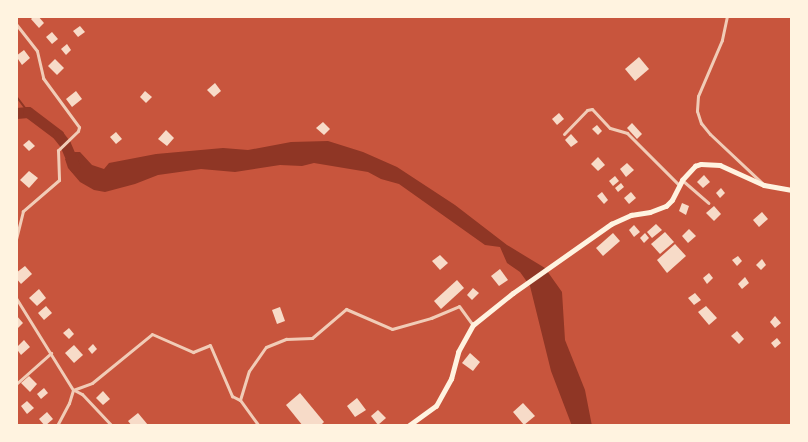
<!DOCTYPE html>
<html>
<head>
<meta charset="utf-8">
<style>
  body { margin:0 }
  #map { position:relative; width:808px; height:442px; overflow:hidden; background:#c8553d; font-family:Manrope,sans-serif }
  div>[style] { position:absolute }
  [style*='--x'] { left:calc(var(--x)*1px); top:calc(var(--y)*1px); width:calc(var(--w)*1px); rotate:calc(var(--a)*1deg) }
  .water>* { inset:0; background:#8f3625 }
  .stream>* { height:2px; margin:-1px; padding:0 1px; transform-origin:1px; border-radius:1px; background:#8f3625 }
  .river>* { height:11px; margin:-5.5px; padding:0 5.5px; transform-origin:5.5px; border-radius:5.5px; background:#8f3625 }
  .building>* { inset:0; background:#f7dbc8 }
  .minor>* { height:3px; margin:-1.5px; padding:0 1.5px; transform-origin:1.5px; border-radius:1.5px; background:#f1ccb7 }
  .secondary>* { height:4.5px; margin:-2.25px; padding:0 2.25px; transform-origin:2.25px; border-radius:2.25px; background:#fff3e0 }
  span { translate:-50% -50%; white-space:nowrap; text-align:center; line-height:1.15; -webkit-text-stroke:4.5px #fff3e0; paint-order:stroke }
  .frame { position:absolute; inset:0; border:18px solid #fff3e0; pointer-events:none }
</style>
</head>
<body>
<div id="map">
  <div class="water">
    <i style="clip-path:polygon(328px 141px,363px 152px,397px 167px,455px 205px,507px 245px,545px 268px,562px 292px,565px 340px,585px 390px,592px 426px,572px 426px,551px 371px,530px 286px,520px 272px,507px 263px,500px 247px,485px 245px,399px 184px,381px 179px,368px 172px,314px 163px,302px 166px,280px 165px,235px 172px,201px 169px,158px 175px,135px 184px,105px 192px,94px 190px,80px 182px,68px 168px,65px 159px,74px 152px,80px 152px,92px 165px,104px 169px,109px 163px,156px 154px,223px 148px,248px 150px,291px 142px)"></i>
  </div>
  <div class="stream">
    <i style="--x:16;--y:96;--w:20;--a:53"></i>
  </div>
  <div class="river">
    <i style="--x:16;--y:113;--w:12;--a:-5"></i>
    <i style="--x:28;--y:112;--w:38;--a:37"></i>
    <i style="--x:58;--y:135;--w:11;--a:52"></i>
    <i style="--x:65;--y:144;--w:25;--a:67"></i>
  </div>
  <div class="building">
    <i style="clip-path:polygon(34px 16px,38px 16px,44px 23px,39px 28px,31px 19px)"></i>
    <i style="clip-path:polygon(80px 26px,85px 32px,78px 37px,73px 31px)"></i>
    <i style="clip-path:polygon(52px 32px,58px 39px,52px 44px,46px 37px)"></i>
    <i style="clip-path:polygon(67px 44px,71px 50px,66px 55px,61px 49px)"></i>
    <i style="clip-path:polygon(24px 50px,30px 58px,22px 65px,16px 56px)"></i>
    <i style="clip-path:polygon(639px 57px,649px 69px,635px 81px,625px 69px)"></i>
    <i style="clip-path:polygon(55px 59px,64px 68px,57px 75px,48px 66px)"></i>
    <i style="clip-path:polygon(215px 83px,221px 91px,214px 97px,207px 90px)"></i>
    <i style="clip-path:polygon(76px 91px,82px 99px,72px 107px,66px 99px)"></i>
    <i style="clip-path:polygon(145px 91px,152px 97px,146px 103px,140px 97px)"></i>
    <i style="clip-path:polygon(559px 113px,564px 119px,557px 125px,552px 119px)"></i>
    <i style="clip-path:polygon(323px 122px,330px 129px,324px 135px,316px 128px)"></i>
    <i style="clip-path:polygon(632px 123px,642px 134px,637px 139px,627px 128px)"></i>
    <i style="clip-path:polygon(597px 125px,602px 131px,598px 135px,592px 129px)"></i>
    <i style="clip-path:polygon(166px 130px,174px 138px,167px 146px,158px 139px)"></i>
    <i style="clip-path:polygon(116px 132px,122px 139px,116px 144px,110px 137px)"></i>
    <i style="clip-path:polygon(571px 134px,578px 142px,571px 147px,565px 140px)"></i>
    <i style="clip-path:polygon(29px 140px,35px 146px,29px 151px,23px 145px)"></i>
    <i style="clip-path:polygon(598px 157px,605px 165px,598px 171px,591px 164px)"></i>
    <i style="clip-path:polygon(627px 163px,634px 170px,626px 177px,620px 169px)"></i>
    <i style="clip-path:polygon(29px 171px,38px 178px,29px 188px,20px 180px)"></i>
    <i style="clip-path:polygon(704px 175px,710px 182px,703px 188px,697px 182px)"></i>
    <i style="clip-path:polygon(615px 176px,619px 181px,613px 186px,609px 181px)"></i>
    <i style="clip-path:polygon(621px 183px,624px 187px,618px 192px,615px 188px)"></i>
    <i style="clip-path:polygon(721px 188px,725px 193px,720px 198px,716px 193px)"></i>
    <i style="clip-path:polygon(602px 192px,608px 200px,604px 204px,597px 196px)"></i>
    <i style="clip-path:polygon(631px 192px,636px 198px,629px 204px,624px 198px)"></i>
    <i style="clip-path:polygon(682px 203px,689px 206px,686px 215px,679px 211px)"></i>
    <i style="clip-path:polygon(714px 206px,721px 214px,714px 221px,706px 213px)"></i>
    <i style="clip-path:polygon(762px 212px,768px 219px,759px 227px,753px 220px)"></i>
    <i style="clip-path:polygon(656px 224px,662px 230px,652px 238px,647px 232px)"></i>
    <i style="clip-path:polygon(634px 225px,640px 232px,634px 237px,629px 230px)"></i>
    <i style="clip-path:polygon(689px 229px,696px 236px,688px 243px,682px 236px)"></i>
    <i style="clip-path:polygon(665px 232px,674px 242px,660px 254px,651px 244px)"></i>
    <i style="clip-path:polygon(613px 233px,620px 241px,603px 256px,596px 248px)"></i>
    <i style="clip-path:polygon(645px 233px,649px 238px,644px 243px,640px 238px)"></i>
    <i style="clip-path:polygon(675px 244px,686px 256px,667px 273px,657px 260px)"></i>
    <i style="clip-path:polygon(440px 255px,448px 263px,440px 270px,432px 261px)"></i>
    <i style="clip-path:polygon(738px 256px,742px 261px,737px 266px,732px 260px)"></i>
    <i style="clip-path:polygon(762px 259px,766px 265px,761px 270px,756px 265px)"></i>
    <i style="clip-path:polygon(25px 266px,32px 274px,21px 284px,16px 278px,16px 273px)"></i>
    <i style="clip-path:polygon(500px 269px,508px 280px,499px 286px,491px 276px)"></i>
    <i style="clip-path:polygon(709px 273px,713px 278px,707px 284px,703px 278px)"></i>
    <i style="clip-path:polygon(745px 277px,749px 283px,742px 289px,738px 284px)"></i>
    <i style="clip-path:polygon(457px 280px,464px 288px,441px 309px,434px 301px)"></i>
    <i style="clip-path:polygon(473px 288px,479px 293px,472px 300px,467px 295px)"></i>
    <i style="clip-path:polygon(39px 289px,46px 298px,37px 306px,29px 298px)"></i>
    <i style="clip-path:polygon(695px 293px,701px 300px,694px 305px,688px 298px)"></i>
    <i style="clip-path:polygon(46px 306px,52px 313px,44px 320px,38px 313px)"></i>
    <i style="clip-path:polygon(706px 306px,717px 318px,709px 325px,698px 312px)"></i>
    <i style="clip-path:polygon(280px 307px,285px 321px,277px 324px,272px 310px)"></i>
    <i style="clip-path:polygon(16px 315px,23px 323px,16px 330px)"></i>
    <i style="clip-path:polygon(775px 316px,781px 323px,775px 328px,770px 322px)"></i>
    <i style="clip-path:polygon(69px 328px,74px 334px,69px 339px,63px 333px)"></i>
    <i style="clip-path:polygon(737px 331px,744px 339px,739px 344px,731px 336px)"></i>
    <i style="clip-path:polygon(777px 338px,781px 343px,775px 348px,771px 343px)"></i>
    <i style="clip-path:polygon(24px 340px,30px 347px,21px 355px,16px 348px)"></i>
    <i style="clip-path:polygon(93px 344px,97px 349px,92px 354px,88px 349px)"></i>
    <i style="clip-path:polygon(74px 345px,83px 355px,74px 363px,65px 353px)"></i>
    <i style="clip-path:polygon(470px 353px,480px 362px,473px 371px,462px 363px)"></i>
    <i style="clip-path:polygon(29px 376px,37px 384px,30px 392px,21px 383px)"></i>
    <i style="clip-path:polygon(44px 388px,48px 393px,41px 399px,37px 394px)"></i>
    <i style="clip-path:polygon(103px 391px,110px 399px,103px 405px,96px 398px)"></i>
    <i style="clip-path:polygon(300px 393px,324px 422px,320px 426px,303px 426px,286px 405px)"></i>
    <i style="clip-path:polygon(357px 398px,366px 410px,355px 417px,347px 406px)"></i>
    <i style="clip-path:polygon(27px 401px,34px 408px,27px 414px,21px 406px)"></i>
    <i style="clip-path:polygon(523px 403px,535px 416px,524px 425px,513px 412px)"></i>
    <i style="clip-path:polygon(378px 410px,386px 418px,378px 425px,371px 416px)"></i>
    <i style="clip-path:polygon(47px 412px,53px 419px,45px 426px,39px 419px)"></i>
    <i style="clip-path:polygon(138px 413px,148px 425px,146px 426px,132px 426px,128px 421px)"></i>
  </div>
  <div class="minor">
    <i style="--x:727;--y:16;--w:25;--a:102"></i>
    <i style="--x:722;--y:40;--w:61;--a:113.2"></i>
    <i style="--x:698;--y:96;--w:15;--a:94"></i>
    <i style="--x:697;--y:111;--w:13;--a:72"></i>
    <i style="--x:701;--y:123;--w:14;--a:51"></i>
    <i style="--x:710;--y:134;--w:71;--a:43.3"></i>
    <i style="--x:16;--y:24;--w:34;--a:52"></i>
    <i style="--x:37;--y:51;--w:28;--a:77"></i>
    <i style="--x:43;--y:78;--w:61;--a:53.7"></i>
    <i style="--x:79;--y:127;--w:4;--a:104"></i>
    <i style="--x:78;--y:131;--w:28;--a:136"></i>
    <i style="--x:58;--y:150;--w:30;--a:88"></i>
    <i style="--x:59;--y:180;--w:48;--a:139.3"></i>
    <i style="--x:23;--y:211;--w:30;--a:104"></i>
    <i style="--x:564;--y:134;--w:33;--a:-46"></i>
    <i style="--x:587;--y:110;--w:5;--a:-11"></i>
    <i style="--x:592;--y:109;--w:26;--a:47"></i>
    <i style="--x:610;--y:128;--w:18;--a:16"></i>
    <i style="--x:627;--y:133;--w:74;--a:45"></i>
    <i style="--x:682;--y:180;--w:35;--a:41"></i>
    <i style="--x:16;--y:249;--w:12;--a:90"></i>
    <i style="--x:16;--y:298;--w:108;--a:58.2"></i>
    <i style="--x:73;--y:390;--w:14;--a:107"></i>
    <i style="--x:69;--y:403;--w:26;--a:118"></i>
    <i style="--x:16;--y:384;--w:47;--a:-41.5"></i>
    <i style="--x:73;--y:390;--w:20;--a:-20"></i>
    <i style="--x:92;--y:383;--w:77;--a:-39.2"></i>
    <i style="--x:152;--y:334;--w:45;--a:23.7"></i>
    <i style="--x:193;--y:352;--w:18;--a:-22"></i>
    <i style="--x:210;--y:345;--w:56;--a:66.7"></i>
    <i style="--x:232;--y:396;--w:9;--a:27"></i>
    <i style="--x:74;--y:390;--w:9;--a:27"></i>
    <i style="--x:82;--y:394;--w:44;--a:46.8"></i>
    <i style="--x:259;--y:426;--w:32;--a:-126"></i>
    <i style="--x:240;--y:400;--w:30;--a:-73"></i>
    <i style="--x:249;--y:371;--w:29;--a:-55"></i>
    <i style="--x:266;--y:347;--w:22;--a:-22"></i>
    <i style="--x:286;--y:339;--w:26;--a:-2"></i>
    <i style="--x:312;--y:338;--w:45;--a:-40.5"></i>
    <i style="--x:346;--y:309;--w:50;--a:23.5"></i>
    <i style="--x:392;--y:329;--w:41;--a:-15.8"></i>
    <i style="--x:431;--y:318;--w:30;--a:-23"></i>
    <i style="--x:459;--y:306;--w:24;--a:54"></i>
  </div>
  <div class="secondary">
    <i style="--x:408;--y:426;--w:34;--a:-36"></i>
    <i style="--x:436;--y:406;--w:31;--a:-61"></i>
    <i style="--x:451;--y:379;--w:28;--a:-75"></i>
    <i style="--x:458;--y:352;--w:31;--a:-61"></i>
    <i style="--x:473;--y:325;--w:51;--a:-38.7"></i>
    <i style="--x:513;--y:293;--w:120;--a:-35.1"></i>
    <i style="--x:611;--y:224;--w:22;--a:-24"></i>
    <i style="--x:631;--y:215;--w:19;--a:-9"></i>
    <i style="--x:650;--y:212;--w:17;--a:-21"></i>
    <i style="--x:666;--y:206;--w:8;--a:-45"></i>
    <i style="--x:672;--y:200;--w:22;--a:-63"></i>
    <i style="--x:682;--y:180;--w:19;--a:-47"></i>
    <i style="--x:695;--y:166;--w:6;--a:-18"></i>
    <i style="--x:701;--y:164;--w:19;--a:3"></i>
    <i style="--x:720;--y:165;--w:48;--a:24.4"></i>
    <i style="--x:764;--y:185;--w:28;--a:10"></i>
  </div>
  <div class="frame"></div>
</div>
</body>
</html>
